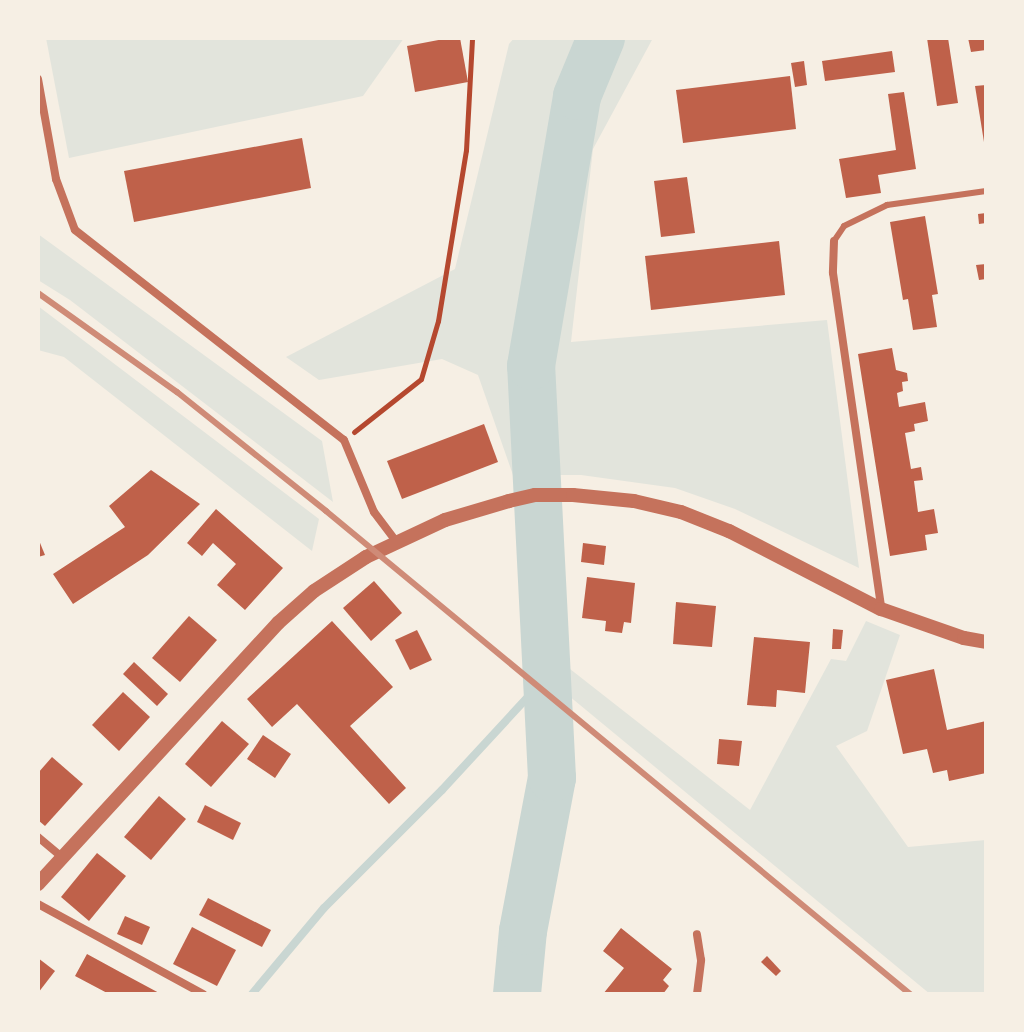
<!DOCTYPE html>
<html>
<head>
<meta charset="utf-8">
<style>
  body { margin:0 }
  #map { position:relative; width:1024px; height:1032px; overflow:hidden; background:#f6efe4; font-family:Overpass,sans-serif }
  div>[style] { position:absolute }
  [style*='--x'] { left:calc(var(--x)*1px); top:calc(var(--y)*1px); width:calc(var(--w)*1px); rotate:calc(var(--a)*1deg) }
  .green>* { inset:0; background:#e2e4dc }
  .stream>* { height:8px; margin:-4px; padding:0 4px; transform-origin:4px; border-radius:4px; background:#c9d6d2 }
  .river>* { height:48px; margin:-24px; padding:0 24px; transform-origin:24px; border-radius:24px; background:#c9d6d2 }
  .building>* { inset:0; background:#bf614a }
  .path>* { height:5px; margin:-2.5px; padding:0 2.5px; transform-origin:2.5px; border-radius:2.5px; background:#b5482f }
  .service>* { height:6px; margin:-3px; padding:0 3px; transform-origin:3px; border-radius:3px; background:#c5725c }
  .minor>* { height:8px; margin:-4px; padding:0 4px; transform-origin:4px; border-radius:4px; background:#c5725c }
  .tertiary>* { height:14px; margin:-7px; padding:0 7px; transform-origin:7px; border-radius:7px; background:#c5725c }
  .rail>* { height:6px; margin:-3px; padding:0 3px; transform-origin:3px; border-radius:3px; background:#cf8b77 }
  span { translate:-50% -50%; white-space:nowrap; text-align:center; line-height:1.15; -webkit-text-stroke:8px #f6efe4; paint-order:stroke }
  .frame { position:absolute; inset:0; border:40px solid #f6efe4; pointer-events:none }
</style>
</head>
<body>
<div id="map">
  <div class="green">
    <i style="clip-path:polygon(46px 38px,404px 38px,363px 96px,69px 158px)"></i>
    <i style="clip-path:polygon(514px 38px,653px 38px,593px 149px,571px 342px,827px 320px,859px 568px,735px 509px,675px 488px,581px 475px,513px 475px,478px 375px,442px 359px,319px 380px,286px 357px,455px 269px,509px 44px)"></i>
    <i style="clip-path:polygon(38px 234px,322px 441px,333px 502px,70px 300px,38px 280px)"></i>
    <i style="clip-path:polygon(38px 306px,319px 519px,312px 551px,64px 357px,38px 350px)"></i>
    <i style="clip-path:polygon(866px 621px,900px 635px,867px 731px,836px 746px,908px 847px,986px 840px,986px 994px,930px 994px,557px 686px,556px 658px,750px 810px,831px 659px,846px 661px)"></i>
  </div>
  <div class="stream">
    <i style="--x:252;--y:994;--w:112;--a:-50.1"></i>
    <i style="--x:324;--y:908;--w:167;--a:-45"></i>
    <i style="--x:442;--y:790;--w:156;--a:-47.3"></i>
  </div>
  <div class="river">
    <i style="--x:517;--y:994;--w:63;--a:-84.6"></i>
    <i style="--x:523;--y:931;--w:156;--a:-79.3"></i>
    <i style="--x:552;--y:778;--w:413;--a:-92.9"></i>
    <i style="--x:531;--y:366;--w:274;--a:-80.3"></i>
    <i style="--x:577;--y:96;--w:63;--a:-67.5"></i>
  </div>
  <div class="building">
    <i style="clip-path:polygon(449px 38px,460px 38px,468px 82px,415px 92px,407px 46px)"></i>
    <i style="clip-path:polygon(927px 38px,948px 38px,958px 103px,937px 106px)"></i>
    <i style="clip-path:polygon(968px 38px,986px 38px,986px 50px,971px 52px)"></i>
    <i style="clip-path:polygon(892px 51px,895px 72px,825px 81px,822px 61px)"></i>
    <i style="clip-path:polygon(804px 61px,807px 85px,795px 87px,791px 63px)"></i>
    <i style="clip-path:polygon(790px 76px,796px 129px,683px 143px,676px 90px)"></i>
    <i style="clip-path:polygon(986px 85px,986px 142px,984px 142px,975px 86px)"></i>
    <i style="clip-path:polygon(904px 92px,916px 169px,878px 175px,881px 193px,846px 198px,839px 159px,896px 150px,888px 94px)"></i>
    <i style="clip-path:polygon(302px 138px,311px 188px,134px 222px,124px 171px)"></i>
    <i style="clip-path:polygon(687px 177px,695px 233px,661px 237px,654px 181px)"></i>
    <i style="clip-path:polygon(986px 213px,986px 223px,979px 224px,978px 214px)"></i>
    <i style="clip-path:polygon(925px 216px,938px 294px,932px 295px,937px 327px,913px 330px,908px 299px,903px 300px,890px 222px)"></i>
    <i style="clip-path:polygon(779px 241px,785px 295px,651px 310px,645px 256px)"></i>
    <i style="clip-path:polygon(986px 264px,986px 279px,979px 280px,976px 265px)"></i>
    <i style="clip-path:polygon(892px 348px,896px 370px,907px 373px,908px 381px,902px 382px,903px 391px,897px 393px,899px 407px,925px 402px,928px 421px,914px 424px,915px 431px,905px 433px,911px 469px,921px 467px,923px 480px,914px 481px,918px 512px,934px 509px,938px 533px,925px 535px,927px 550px,890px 556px,858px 354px)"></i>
    <i style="clip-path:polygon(484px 424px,498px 462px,402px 499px,387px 461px)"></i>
    <i style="clip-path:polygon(151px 470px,200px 504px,148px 555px,73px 604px,53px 574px,125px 527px,109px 506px)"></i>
    <i style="clip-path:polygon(216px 509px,283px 568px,245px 610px,217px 585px,236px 564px,213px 543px,202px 556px,187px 543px)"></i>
    <i style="clip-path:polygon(38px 538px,45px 555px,38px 557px)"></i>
    <i style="clip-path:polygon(583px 543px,606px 546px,604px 565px,581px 562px)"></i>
    <i style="clip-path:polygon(587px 577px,635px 583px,631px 623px,624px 622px,622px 633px,605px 631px,606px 621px,582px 618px)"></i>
    <i style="clip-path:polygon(374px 581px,402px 613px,371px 641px,343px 608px)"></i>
    <i style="clip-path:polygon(676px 602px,716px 606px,712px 647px,673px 644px)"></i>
    <i style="clip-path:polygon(189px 616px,217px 640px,180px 682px,152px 658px)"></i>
    <i style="clip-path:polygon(332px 621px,393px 687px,350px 726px,406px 788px,389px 804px,297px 704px,272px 727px,247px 699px)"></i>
    <i style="clip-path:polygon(833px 629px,843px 630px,841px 649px,832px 649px)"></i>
    <i style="clip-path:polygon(417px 630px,432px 660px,410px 670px,395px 640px)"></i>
    <i style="clip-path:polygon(754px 637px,810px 642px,805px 693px,777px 690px,776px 707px,747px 705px)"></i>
    <i style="clip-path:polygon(134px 662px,168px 694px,157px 706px,123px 674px)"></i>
    <i style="clip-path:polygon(934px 669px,947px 730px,986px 721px,986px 773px,949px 781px,947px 770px,933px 773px,927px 749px,903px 754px,886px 680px)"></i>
    <i style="clip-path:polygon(123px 692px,150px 717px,119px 751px,92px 725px)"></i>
    <i style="clip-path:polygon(222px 721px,249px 744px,211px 787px,185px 764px)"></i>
    <i style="clip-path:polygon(263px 735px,291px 754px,275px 778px,247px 759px)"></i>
    <i style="clip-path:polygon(719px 739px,742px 741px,739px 766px,717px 764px)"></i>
    <i style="clip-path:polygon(52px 757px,83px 784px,45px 826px,38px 820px,38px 773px)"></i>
    <i style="clip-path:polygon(159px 796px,186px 819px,151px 860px,124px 837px)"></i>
    <i style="clip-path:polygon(205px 805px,241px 823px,233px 840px,197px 822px)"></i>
    <i style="clip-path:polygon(97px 853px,126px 876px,89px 921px,61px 897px)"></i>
    <i style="clip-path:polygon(208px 898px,271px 930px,262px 947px,199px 915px)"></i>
    <i style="clip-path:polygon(125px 916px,150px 927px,142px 945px,117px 934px)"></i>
    <i style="clip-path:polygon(192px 927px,236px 950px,217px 986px,173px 964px)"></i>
    <i style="clip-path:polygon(621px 928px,672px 969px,663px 980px,669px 986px,663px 994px,603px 994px,624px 968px,603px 951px)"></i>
    <i style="clip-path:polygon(87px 954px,120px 972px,161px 994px,109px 994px,75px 976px)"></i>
    <i style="clip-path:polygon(767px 956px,781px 971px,776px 976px,761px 962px)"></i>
    <i style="clip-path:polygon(38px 958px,55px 971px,38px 993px)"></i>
  </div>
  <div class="path">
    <i style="--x:354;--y:432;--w:85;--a:-38.3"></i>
    <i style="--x:421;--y:379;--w:60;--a:-73.7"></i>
    <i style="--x:438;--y:321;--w:173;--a:-80.7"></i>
    <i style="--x:466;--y:150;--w:112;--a:-86.9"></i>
  </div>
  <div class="service">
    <i style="--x:834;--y:241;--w:18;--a:-56"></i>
    <i style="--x:844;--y:226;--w:48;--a:-26"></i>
    <i style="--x:887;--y:205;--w:100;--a:-8"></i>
  </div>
  <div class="minor">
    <i style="--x:38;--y:79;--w:102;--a:79.8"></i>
    <i style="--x:56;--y:179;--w:54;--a:69.6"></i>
    <i style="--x:75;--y:230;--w:341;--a:38"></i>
    <i style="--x:344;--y:440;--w:78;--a:67.4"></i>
    <i style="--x:374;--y:512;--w:38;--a:53"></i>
    <i style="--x:834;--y:241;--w:32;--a:92"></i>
    <i style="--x:833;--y:273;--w:338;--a:81.8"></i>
    <i style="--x:38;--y:837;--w:30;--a:40"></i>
    <i style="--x:38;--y:904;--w:188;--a:28.6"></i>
    <i style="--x:697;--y:994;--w:34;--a:-83"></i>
    <i style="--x:701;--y:960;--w:26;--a:-99"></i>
  </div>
  <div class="tertiary">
    <i style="--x:38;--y:884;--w:355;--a:-47.4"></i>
    <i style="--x:278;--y:623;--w:48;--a:-41.6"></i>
    <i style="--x:314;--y:591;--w:62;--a:-33.2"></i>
    <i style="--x:366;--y:557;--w:87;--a:-25.1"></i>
    <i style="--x:445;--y:520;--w:67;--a:-16.5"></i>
    <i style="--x:509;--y:501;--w:27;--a:-13"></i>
    <i style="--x:535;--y:495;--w:38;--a:0"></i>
    <i style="--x:573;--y:495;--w:61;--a:5.6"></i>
    <i style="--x:634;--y:501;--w:48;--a:13.2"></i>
    <i style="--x:681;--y:512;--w:52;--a:21.6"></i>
    <i style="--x:729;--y:531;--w:171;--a:27.2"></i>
    <i style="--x:881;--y:609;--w:88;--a:19.3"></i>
    <i style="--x:964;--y:638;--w:22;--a:10"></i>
  </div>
  <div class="rail">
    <i style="--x:38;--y:293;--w:171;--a:35.5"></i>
    <i style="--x:177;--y:392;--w:191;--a:38.6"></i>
    <i style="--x:326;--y:511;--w:758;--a:39.59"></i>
  </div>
  <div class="frame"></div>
</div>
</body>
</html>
